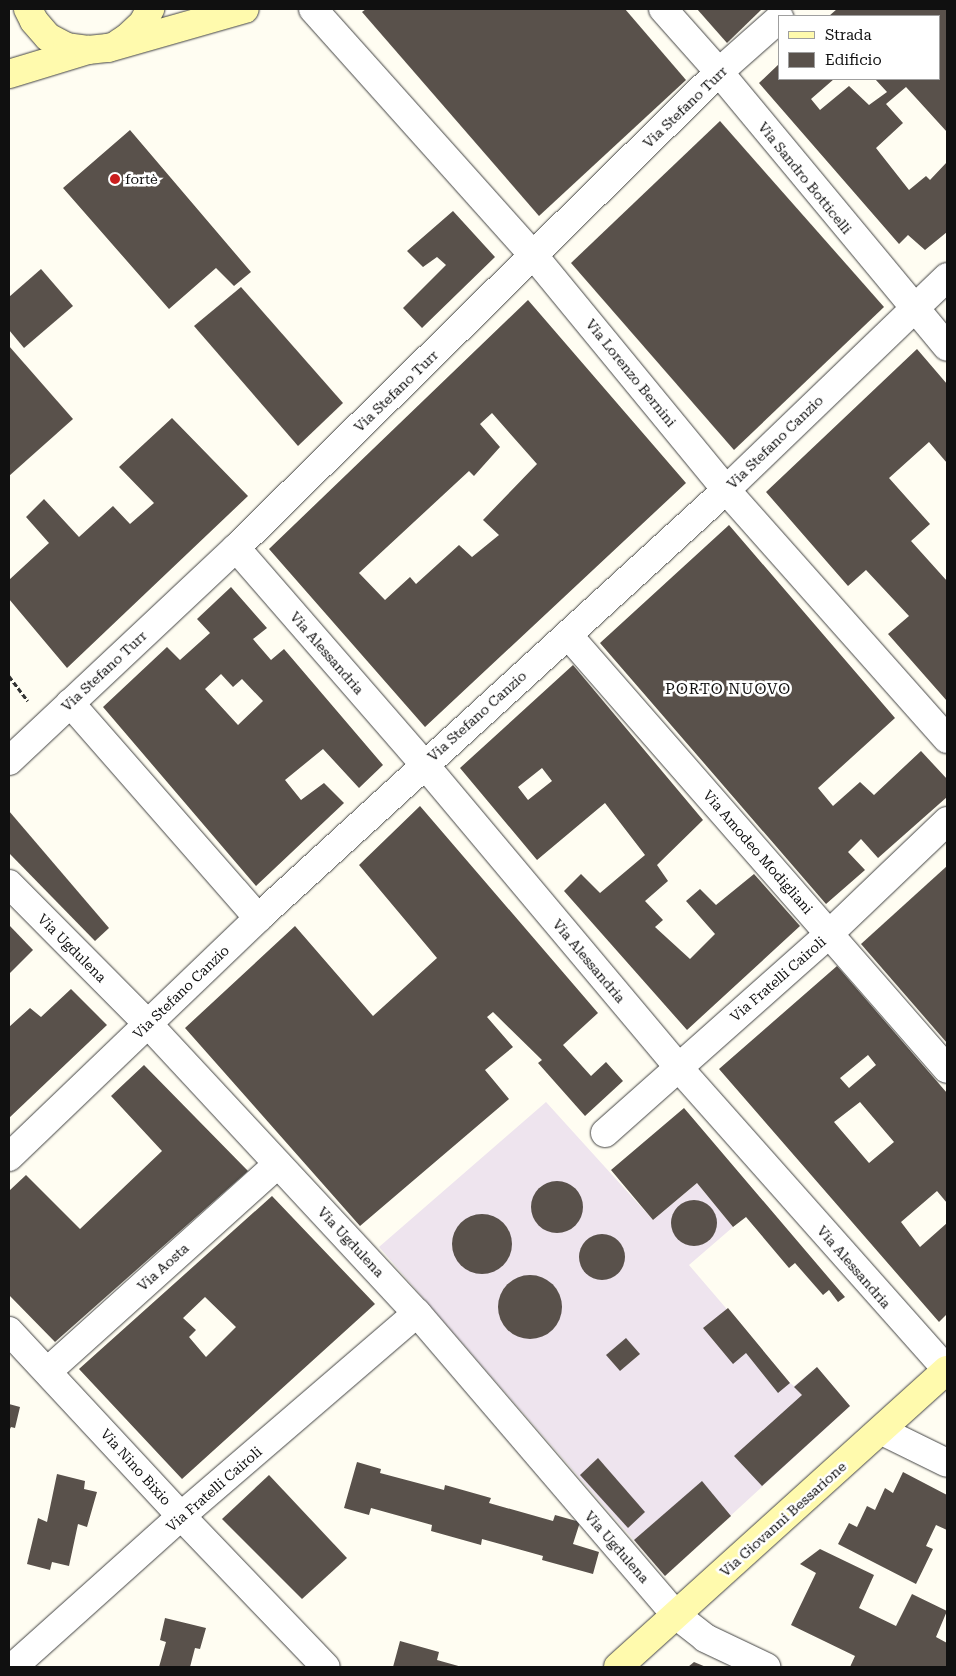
<!DOCTYPE html>
<html>
<head>
<meta charset="utf-8">
<style>
  body { margin:0 }
  #map { position:relative; width:956px; height:1676px; overflow:hidden; background:#fffdf2; font-family:"Roboto Serif",serif }
  div>[style] { position:absolute }
  [style*='--x'] { left:calc(var(--x)*1px); top:calc(var(--y)*1px); width:calc(var(--w)*1px); rotate:calc(var(--a)*1deg) }
  .industrial>* { inset:0; background:#eee4ee }
  .building>* { inset:0; background:#59514b }
  .round { border-radius:50% }
  .path>* { height:3px; margin-top:-1.5px; transform-origin:0; background:repeating-linear-gradient(90deg,#323232 0 5px,transparent 0 7.5px) }
  .roads { filter:drop-shadow(0 0 1px #434343) drop-shadow(0 0 1px #434343) }
  .street>* { height:28px; margin:-14px; padding:0 14px; transform-origin:14px; border-radius:14px; background:#fff }
  .secondary>* { height:28px; margin:-14px; padding:0 14px; transform-origin:14px; border-radius:14px; background:#fffaad }
  .dots>* { width:14px; height:14px; translate:-50% -50%; box-sizing:border-box; border:2px solid #fff; border-radius:50% }
  span { translate:-50% -50%; white-space:nowrap; text-align:center; line-height:1.15; -webkit-text-stroke:5px #fff; paint-order:stroke }
  .street-label { font-size:14px; color:#101010 }
  .poi-label { font-size:14px; color:#101010 }
  .left { translate:0 -50%; text-align:left }
  .neighbourhood-label { font-size:15px; color:#101010; letter-spacing:1px }
  .frame { position:absolute; inset:0; border:10px solid #101010; pointer-events:none }
  .legend { position:absolute; left:778px; top:15px; width:162px; height:65px; box-sizing:border-box; background:#fff; border:1px solid #9f9f9f; margin:0; padding:6px 9px; list-style:none; font-size:15px; color:#101010 }
  .legend li { display:flex; align-items:center; gap:10px; height:25px }
  .legend b { width:25px; border:1px solid #9f9f9f }
</style>
</head>
<body>
<div id="map">
  <div class="industrial">
    <i style="clip-path:polygon(546px 1102px,653px 1220px,697px 1183px,733px 1227px,689px 1265px,790px 1383px,794px 1386px,817px 1367px,850px 1406px,665px 1576px,379px 1247px)"></i>
  </div>
  <div class="building">
    <i style="clip-path:polygon(366px 9px,625px 9px,686px 80px,539px 216px,362px 12px)"></i>
    <i style="clip-path:polygon(697px 9px,762px 9px,727px 43px)"></i>
    <i style="clip-path:polygon(837px 9px,947px 9px,947px 132px,906px 87px,886px 104px,903px 123px,876px 148px,909px 190px,926px 176px,930px 180px,947px 162px,947px 232px,925px 250px,908px 235px,899px 244px,759px 83px,780px 63px,780px 79px,834px 79px,811px 99px,820px 110px,849px 86px,869px 105px,887px 92px,875px 79px,940px 79px,940px 16px,829px 16px)"></i>
    <i style="clip-path:polygon(720px 121px,884px 307px,734px 450px,571px 263px)"></i>
    <i style="clip-path:polygon(130px 130px,251px 272px,234px 286px,216px 268px,169px 309px,63px 188px)"></i>
    <i style="clip-path:polygon(453px 211px,495px 257px,422px 328px,403px 308px,446px 265px,437px 257px,423px 267px,407px 251px)"></i>
    <i style="clip-path:polygon(41px 269px,73px 306px,24px 348px,9px 330px,9px 297px)"></i>
    <i style="clip-path:polygon(241px 287px,343px 403px,298px 446px,194px 326px)"></i>
    <i style="clip-path:polygon(evenodd,528px 300px,686px 483px,425px 727px,269px 549px,528px 300px,492px 413px,537px 464px,483px 520px,499px 535px,472px 557px,459px 545px,416px 584px,410px 577px,385px 600px,359px 573px,469px 471px,474px 476px,500px 447px,480px 424px,492px 413px)"></i>
    <i style="clip-path:polygon(9px 346px,73px 419px,9px 476px)"></i>
    <i style="clip-path:polygon(917px 349px,947px 384px,947px 463px,929px 442px,889px 478px,930px 524px,911px 541px,947px 581px,947px 701px,888px 634px,909px 616px,866px 570px,848px 586px,766px 492px)"></i>
    <i style="clip-path:polygon(172px 418px,248px 496px,67px 668px,9px 599px,9px 580px,49px 543px,26px 517px,44px 499px,79px 537px,113px 506px,130px 524px,154px 503px,119px 467px)"></i>
    <i style="clip-path:polygon(729px 525px,895px 718px,818px 788px,833px 806px,860px 782px,874px 795px,921px 751px,947px 779px,947px 797px,878px 858px,861px 839px,848px 852px,865px 870px,826px 904px,600px 643px)"></i>
    <i style="clip-path:polygon(evenodd,231px 587px,267px 628px,253px 639px,271px 660px,284px 649px,383px 765px,359px 788px,323px 749px,285px 780px,301px 800px,324px 783px,344px 803px,256px 886px,103px 707px,167px 647px,180px 660px,210px 633px,197px 619px,231px 587px,221px 674px,233px 687px,242px 679px,263px 701px,238px 725px,205px 689px,221px 674px)"></i>
    <i style="clip-path:polygon(evenodd,573px 665px,703px 820px,657px 865px,668px 881px,645px 901px,663px 920px,655px 927px,690px 959px,715px 934px,686px 901px,700px 889px,716px 905px,754px 874px,800px 926px,687px 1030px,564px 891px,581px 874px,600px 893px,645px 855px,605px 803px,537px 860px,460px 768px,573px 665px,542px 768px,552px 781px,528px 800px,518px 787px,542px 768px)"></i>
    <i style="clip-path:polygon(420px 806px,598px 1013px,563px 1045px,591px 1076px,606px 1062px,623px 1081px,585px 1116px,538px 1063px,542px 1060px,493px 1012px,487px 1017px,513px 1047px,485px 1070px,509px 1099px,360px 1226px,185px 1028px,295px 926px,373px 1016px,437px 958px,359px 865px)"></i>
    <i style="clip-path:polygon(9px 811px,109px 928px,95px 941px,9px 853px)"></i>
    <i style="clip-path:polygon(947px 866px,947px 1043px,861px 944px)"></i>
    <i style="clip-path:polygon(9px 925px,33px 950px,9px 974px)"></i>
    <i style="clip-path:polygon(evenodd,837px 966px,947px 1093px,947px 1203px,937px 1191px,901px 1222px,920px 1247px,947px 1223px,947px 1314px,939px 1322px,719px 1069px,837px 966px,868px 1055px,876px 1065px,849px 1088px,840px 1078px,868px 1055px,837px 966px,860px 1102px,894px 1142px,869px 1163px,834px 1122px,860px 1102px)"></i>
    <i style="clip-path:polygon(71px 989px,107px 1025px,9px 1118px,9px 1027px,30px 1008px,41px 1017px)"></i>
    <i style="clip-path:polygon(144px 1065px,248px 1171px,55px 1342px,9px 1295px,9px 1191px,26px 1175px,80px 1229px,162px 1151px,111px 1096px)"></i>
    <i style="clip-path:polygon(684px 1108px,845px 1297px,838px 1302px,829px 1290px,823px 1295px,795px 1263px,789px 1268px,746px 1217px,733px 1227px,697px 1183px,653px 1220px,611px 1170px)"></i>
    <i class="round" style="left:531px;top:1181px;width:52px;height:52px"></i>
    <i style="clip-path:polygon(evenodd,272px 1196px,375px 1304px,182px 1479px,79px 1369px,272px 1196px,205px 1297px,236px 1327px,206px 1357px,189px 1337px,196px 1330px,183px 1318px,205px 1297px)"></i>
    <i class="round" style="left:671px;top:1200px;width:46px;height:46px"></i>
    <i class="round" style="left:452px;top:1214px;width:60px;height:60px"></i>
    <i class="round" style="left:579px;top:1234px;width:46px;height:46px"></i>
    <i class="round" style="left:498px;top:1275px;width:64px;height:64px"></i>
    <i style="clip-path:polygon(728px 1308px,790px 1383px,778px 1393px,746px 1353px,733px 1364px,703px 1328px)"></i>
    <i style="clip-path:polygon(626px 1338px,640px 1354px,620px 1371px,606px 1355px)"></i>
    <i style="clip-path:polygon(817px 1367px,850px 1406px,762px 1486px,734px 1456px,802px 1395px,794px 1387px)"></i>
    <i style="clip-path:polygon(9px 1404px,20px 1407px,15px 1428px,11px 1427px,9px 1431px)"></i>
    <i style="clip-path:polygon(598px 1458px,645px 1512px,628px 1528px,580px 1475px)"></i>
    <i style="clip-path:polygon(357px 1462px,381px 1469px,380px 1473px,444px 1490px,445px 1485px,491px 1498px,489px 1503px,553px 1521px,555px 1515px,580px 1522px,573px 1544px,599px 1552px,593px 1574px,542px 1560px,543px 1556px,482px 1539px,481px 1545px,431px 1531px,432px 1525px,371px 1508px,369px 1515px,344px 1508px)"></i>
    <i style="clip-path:polygon(903px 1472px,947px 1495px,947px 1530px,936px 1525px,926px 1546px,933px 1549px,916px 1584px,838px 1544px,849px 1523px,857px 1527px,867px 1506px,875px 1510px,885px 1488px,893px 1493px)"></i>
    <i style="clip-path:polygon(57px 1474px,85px 1481px,84px 1489px,97px 1492px,87px 1527px,78px 1524px,69px 1566px,52px 1562px,50px 1570px,27px 1564px,38px 1518px,47px 1522px)"></i>
    <i style="clip-path:polygon(269px 1475px,347px 1558px,302px 1599px,222px 1519px)"></i>
    <i style="clip-path:polygon(702px 1481px,731px 1516px,665px 1576px,634px 1540px)"></i>
    <i style="clip-path:polygon(820px 1549px,874px 1575px,859px 1608px,896px 1626px,912px 1594px,947px 1611px,936px 1637px,947px 1643px,947px 1667px,850px 1667px,855px 1656px,791px 1625px,816px 1573px,800px 1564px)"></i>
    <i style="clip-path:polygon(165px 1618px,206px 1628px,200px 1649px,195px 1648px,190px 1667px,159px 1667px,166px 1642px,160px 1640px)"></i>
    <i style="clip-path:polygon(400px 1641px,439px 1652px,437px 1660px,462px 1667px,393px 1667px)"></i>
    <i style="clip-path:polygon(694px 1662px,706px 1667px,688px 1667px)"></i>
  </div>
  <div class="path">
    <i style="--x:9;--y:676;--w:31;--a:53"></i>
  </div>
  <div class="roads">
    <div class="street">
      <i style="--x:313;--y:9;--w:331;--a:48.2"></i>
      <i style="--x:534;--y:256;--w:303;--a:50.6"></i>
      <i style="--x:726;--y:490;--w:333;--a:48.4"></i>
      <i style="--x:663;--y:9;--w:84;--a:48.4"></i>
      <i style="--x:719;--y:72;--w:357;--a:50.3"></i>
      <i style="--x:236;--y:548;--w:286;--a:49"></i>
      <i style="--x:424;--y:764;--w:395;--a:50"></i>
      <i style="--x:678;--y:1067;--w:405;--a:48.4"></i>
      <i style="--x:568;--y:635;--w:576;--a:48.87"></i>
      <i style="--x:70;--y:703;--w:286;--a:48.8"></i>
      <i style="--x:9;--y:761;--w:311;--a:-43.2"></i>
      <i style="--x:236;--y:548;--w:678;--a:-44.58"></i>
      <i style="--x:719;--y:72;--w:81;--a:-41.5"></i>
      <i style="--x:9;--y:884;--w:197;--a:45.2"></i>
      <i style="--x:148;--y:1024;--w:395;--a:47.1"></i>
      <i style="--x:417;--y:1313;--w:398;--a:49.4"></i>
      <i style="--x:676;--y:1615;--w:37;--a:38"></i>
      <i style="--x:705;--y:1638;--w:68;--a:25.4"></i>
      <i style="--x:605;--y:1133;--w:301;--a:-41.6"></i>
      <i style="--x:830;--y:933;--w:162;--a:-43.7"></i>
      <i style="--x:9;--y:1157;--w:345;--a:-43.8"></i>
      <i style="--x:258;--y:918;--w:634;--a:-42.44"></i>
      <i style="--x:726;--y:490;--w:307;--a:-43.9"></i>
      <i style="--x:9;--y:1331;--w:253;--a:47.1"></i>
      <i style="--x:181;--y:1516;--w:209;--a:46.2"></i>
      <i style="--x:48;--y:1371;--w:309;--a:-42"></i>
      <i style="--x:882;--y:1431;--w:72;--a:26.2"></i>
      <i style="--x:13;--y:1667;--w:226;--a:-41.9"></i>
      <i style="--x:181;--y:1516;--w:311;--a:-40.7"></i>
    </div>
    <div class="secondary">
      <i style="--x:28;--y:9;--w:13;--a:63"></i>
      <i style="--x:34;--y:21;--w:21;--a:49"></i>
      <i style="--x:48;--y:37;--w:21;--a:28"></i>
      <i style="--x:67;--y:47;--w:21;--a:8"></i>
      <i style="--x:119;--y:43;--w:9;--a:-32"></i>
      <i style="--x:127;--y:38;--w:22;--a:-43"></i>
      <i style="--x:143;--y:23;--w:16;--a:-63"></i>
      <i style="--x:9;--y:74;--w:83;--a:-16.9"></i>
      <i style="--x:88;--y:50;--w:20;--a:-6"></i>
      <i style="--x:108;--y:48;--w:142;--a:-15.9"></i>
      <i style="--x:618;--y:1667;--w:443;--a:-42.1"></i>
    </div>
  </div>
  <div class="dots">
    <i style="left:115px;top:179px;background:#ca1e1e"></i>
  </div>
  <div class="street-label">
    <span style="left:685px;top:107px;rotate:-44deg">Via Stefano Turr</span>
    <span style="left:805px;top:178px;rotate:51deg">Via Sandro Botticelli</span>
    <span style="left:631px;top:373px;rotate:51deg">Via Lorenzo Bernini</span>
    <span style="left:396px;top:391px;rotate:-44deg">Via Stefano Turr</span>
    <span style="left:775px;top:442px;rotate:-44deg">Via Stefano Canzio</span>
    <span style="left:327px;top:653px;rotate:49deg">Via Alessandria</span>
    <span style="left:104px;top:671px;rotate:-43deg">Via Stefano Turr</span>
    <span style="left:477px;top:716px;rotate:-42deg">Via Stefano Canzio</span>
    <span style="left:758px;top:852px;rotate:49deg">Via Amodeo Modigliani</span>
    <span style="left:72px;top:948px;rotate:45deg">Via Ugdulena</span>
    <span style="left:589px;top:961px;rotate:50deg">Via Alessandria</span>
    <span style="left:778px;top:979px;rotate:-41deg">Via Fratelli Cairoli</span>
    <span style="left:181px;top:992px;rotate:-44deg">Via Stefano Canzio</span>
    <span style="left:351px;top:1242px;rotate:47deg">Via Ugdulena</span>
    <span style="left:163px;top:1267px;rotate:-42deg">Via Aosta</span>
    <span style="left:854px;top:1267px;rotate:49deg">Via Alessandria</span>
    <span style="left:136px;top:1467px;rotate:48deg">Via Nino Bixio</span>
    <span style="left:214px;top:1489px;rotate:-41deg">Via Fratelli Cairoli</span>
    <span style="left:783px;top:1519px;rotate:-42deg">Via Giovanni Bessarione</span>
    <span style="left:617px;top:1547px;rotate:49deg">Via Ugdulena</span>
  </div>
  <div class="poi-label">
    <span class="left" style="left:125px;top:179px">fortè</span>
  </div>
  <div class="neighbourhood-label">
    <span style="left:728px;top:690px">PORTO NUOVO</span>
  </div>
  <div class="frame"></div>
  <ul class="legend">
  <li><b style="height:6px;background:#fffaad"></b>Strada</li>
  <li><b style="height:14px;background:#59514b"></b>Edificio</li>
  </ul>
</div>
</body>
</html>
